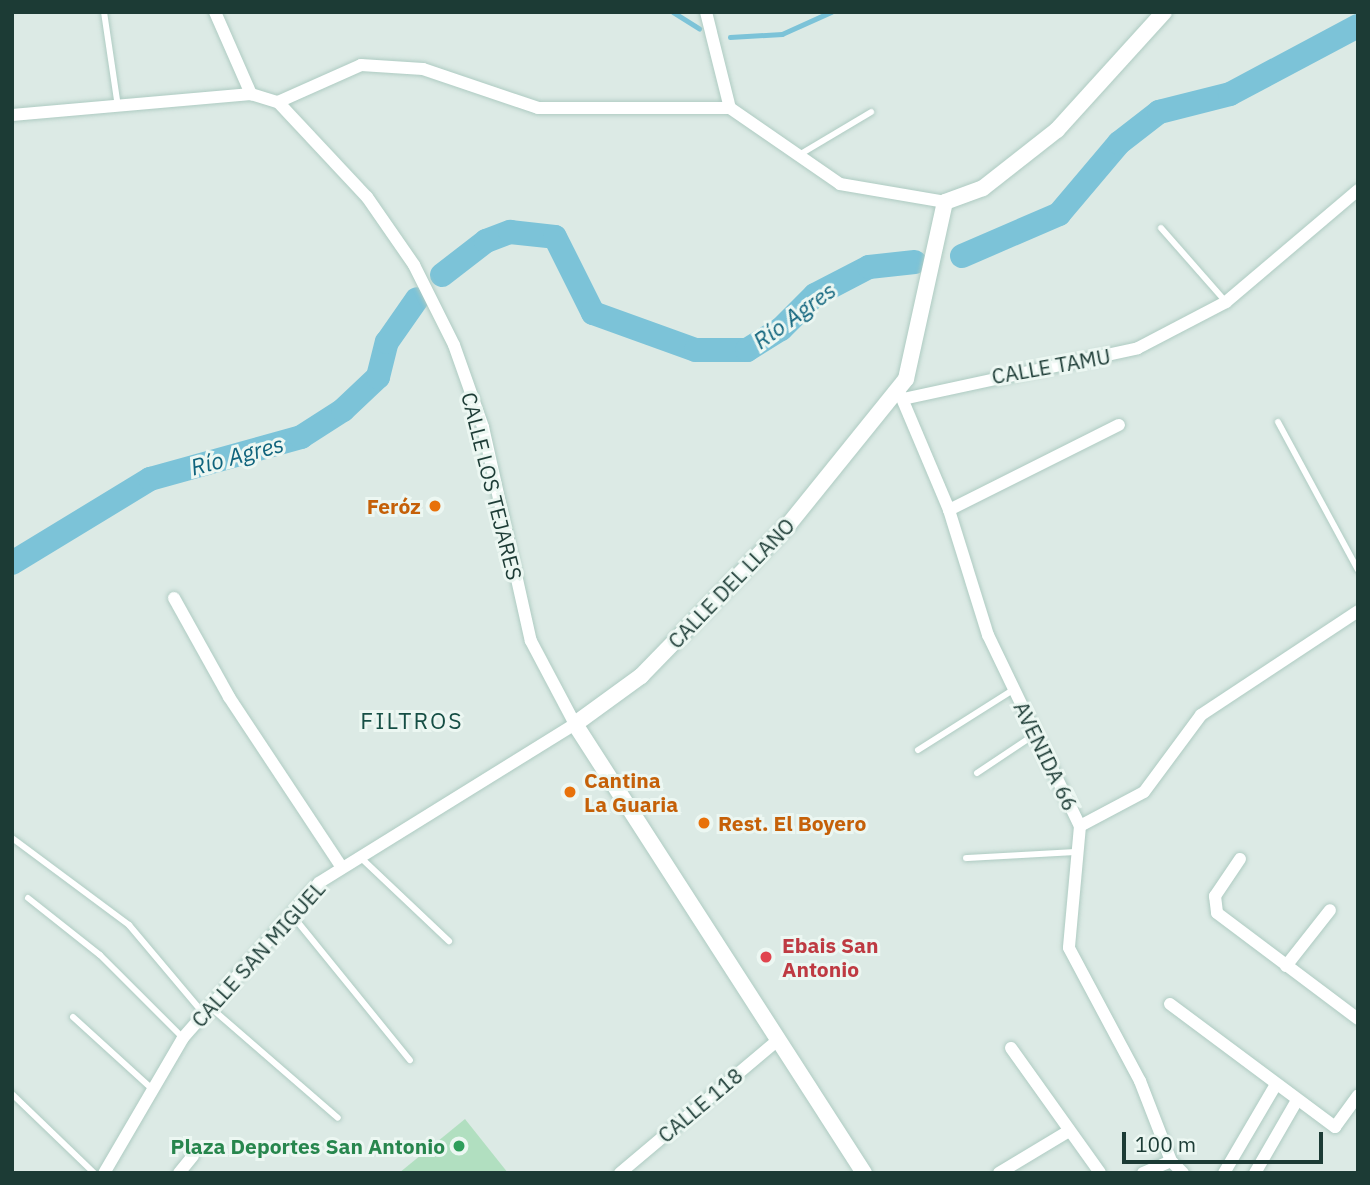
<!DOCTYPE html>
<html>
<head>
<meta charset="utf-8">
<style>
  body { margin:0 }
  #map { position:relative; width:1370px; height:1185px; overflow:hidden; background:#dceae5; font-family:"IBM Plex Sans",sans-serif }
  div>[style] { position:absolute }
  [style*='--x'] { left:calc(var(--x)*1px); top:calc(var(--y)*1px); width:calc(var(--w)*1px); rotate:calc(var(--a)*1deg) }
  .green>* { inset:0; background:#b1dfc0 }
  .stream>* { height:4.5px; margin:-2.25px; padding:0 2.25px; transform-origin:2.25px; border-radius:2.25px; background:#7cc3d8 }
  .river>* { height:24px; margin:-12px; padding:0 12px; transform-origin:12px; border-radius:12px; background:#7cc3d8 }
  .roads { filter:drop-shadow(0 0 2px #aecbc2) drop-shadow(0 0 2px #aecbc2) }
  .service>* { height:6px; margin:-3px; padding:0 3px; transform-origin:3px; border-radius:3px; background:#fff }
  .minor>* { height:12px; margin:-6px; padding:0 6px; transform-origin:6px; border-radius:6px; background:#fff }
  .secondary>* { height:16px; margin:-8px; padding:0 8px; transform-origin:8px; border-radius:8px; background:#fff }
  .dots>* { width:19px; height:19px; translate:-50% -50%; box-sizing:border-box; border:4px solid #ecf7f2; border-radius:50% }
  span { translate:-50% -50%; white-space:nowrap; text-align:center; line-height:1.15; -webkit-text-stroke:6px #ecf7f2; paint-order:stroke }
  .street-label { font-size:21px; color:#1c3b35 }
  .food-label { font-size:21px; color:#c56008; font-weight:700 }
  .right { translate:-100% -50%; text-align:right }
  .left { translate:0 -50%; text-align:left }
  .health-label { font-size:21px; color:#be3a42; font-weight:700 }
  .leisure-label { font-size:21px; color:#27864d; font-weight:700 }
  .water-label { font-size:23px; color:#10647d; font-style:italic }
  .neighbourhood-label { font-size:23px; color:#164f45; letter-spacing:2px }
  .frame { position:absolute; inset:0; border:14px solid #1c3b35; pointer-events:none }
  .scale { position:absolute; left:1122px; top:1132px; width:201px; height:32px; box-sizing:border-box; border:4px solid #1c3b35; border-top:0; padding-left:9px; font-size:21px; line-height:24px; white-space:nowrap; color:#1c3b35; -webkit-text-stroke:5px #ecf7f2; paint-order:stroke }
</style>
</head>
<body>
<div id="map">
  <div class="green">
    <i style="clip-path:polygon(465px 1119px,508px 1173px,399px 1173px)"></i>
  </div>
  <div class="stream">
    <i style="--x:673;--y:12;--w:31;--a:32"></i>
    <i style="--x:730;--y:37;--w:52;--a:-3.3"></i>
    <i style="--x:782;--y:34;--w:54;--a:-24.2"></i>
  </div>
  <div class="river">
    <i style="--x:962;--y:256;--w:106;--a:-23.4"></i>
    <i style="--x:1059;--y:214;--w:93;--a:-49.8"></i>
    <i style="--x:1119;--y:143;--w:51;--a:-37.8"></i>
    <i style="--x:1159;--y:112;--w:73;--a:-14.2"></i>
    <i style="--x:1230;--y:94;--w:145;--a:-28"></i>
    <i style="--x:442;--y:275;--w:56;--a:-37.7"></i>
    <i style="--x:486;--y:241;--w:26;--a:-21"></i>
    <i style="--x:510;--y:232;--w:45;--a:6.3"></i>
    <i style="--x:555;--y:237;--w:85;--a:63.4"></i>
    <i style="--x:593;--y:313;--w:109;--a:19.8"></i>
    <i style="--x:696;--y:350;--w:51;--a:0"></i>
    <i style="--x:747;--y:350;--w:40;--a:-32"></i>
    <i style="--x:781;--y:329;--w:48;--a:-45"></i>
    <i style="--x:815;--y:295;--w:61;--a:-27.4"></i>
    <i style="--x:869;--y:267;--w:46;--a:-6.2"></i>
    <i style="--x:12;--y:563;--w:162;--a:-31.3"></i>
    <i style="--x:150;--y:479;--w:157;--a:-15.5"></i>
    <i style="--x:301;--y:437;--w:50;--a:-32.7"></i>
    <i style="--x:343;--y:410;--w:48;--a:-43.3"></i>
    <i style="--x:378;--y:377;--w:36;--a:-76"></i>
    <i style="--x:387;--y:342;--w:52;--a:-55.1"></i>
  </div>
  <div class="roads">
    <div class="service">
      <i style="--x:104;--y:12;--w:96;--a:81.6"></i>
      <i style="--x:799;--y:155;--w:84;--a:-30.8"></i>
      <i style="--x:1161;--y:228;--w:98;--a:48.7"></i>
      <i style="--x:1278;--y:422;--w:168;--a:61.6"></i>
      <i style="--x:918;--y:750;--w:112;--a:-32.3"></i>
      <i style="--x:977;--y:773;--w:72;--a:-33.7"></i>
      <i style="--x:12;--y:838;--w:146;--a:36.6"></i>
      <i style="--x:129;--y:925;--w:116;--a:49.9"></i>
      <i style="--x:359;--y:856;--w:124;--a:43.4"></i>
      <i style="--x:966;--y:858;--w:111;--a:-3.1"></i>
      <i style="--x:28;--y:898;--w:92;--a:38.4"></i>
      <i style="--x:100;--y:955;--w:117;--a:45"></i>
      <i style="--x:292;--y:915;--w:187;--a:50.9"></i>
      <i style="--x:210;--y:1007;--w:169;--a:40.9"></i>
      <i style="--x:73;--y:1017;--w:107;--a:42.3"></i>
      <i style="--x:12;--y:1094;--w:114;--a:43.9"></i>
    </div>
    <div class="minor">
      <i style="--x:215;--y:12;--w:90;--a:66.3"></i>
      <i style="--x:706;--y:12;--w:99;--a:76"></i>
      <i style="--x:278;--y:102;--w:91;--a:-24"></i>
      <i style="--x:361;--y:65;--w:62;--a:3.7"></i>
      <i style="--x:423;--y:69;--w:121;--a:18.7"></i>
      <i style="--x:538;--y:108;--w:192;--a:0"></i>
      <i style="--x:730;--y:108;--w:134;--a:34.6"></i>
      <i style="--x:840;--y:184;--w:107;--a:9.7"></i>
      <i style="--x:12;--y:115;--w:240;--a:-5"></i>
      <i style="--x:251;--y:94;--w:28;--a:17"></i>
      <i style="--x:278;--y:102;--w:130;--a:46.9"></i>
      <i style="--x:367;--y:197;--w:83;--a:55.3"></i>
      <i style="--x:414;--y:265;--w:89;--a:63.4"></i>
      <i style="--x:454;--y:345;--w:87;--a:70.5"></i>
      <i style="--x:483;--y:427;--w:219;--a:77.4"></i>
      <i style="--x:531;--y:641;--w:94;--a:62.1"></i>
      <i style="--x:575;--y:724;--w:301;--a:148.2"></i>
      <i style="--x:319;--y:883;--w:206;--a:131.3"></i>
      <i style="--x:183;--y:1038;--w:156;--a:120.3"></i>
      <i style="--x:898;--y:389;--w:131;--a:67.1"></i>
      <i style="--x:949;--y:510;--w:131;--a:72.7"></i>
      <i style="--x:988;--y:635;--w:212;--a:64.3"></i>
      <i style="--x:1080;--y:826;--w:122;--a:95.2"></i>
      <i style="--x:1069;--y:948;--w:151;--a:61.9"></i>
      <i style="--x:1140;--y:1081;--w:86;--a:68.8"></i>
      <i style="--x:903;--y:399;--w:240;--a:-12.2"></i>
      <i style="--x:1138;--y:348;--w:99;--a:-27.6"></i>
      <i style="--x:1226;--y:302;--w:173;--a:-40.3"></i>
      <i style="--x:949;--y:510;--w:190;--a:-26.6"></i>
      <i style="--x:174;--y:598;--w:113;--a:60.9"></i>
      <i style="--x:229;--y:697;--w:203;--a:56.5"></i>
      <i style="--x:1080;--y:826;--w:72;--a:-28"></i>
      <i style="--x:1144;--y:792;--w:96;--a:-53.5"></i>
      <i style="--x:1201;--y:715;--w:188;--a:-33.5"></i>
      <i style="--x:1240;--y:859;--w:45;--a:124"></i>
      <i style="--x:1215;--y:896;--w:17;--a:83"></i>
      <i style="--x:1217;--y:913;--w:176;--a:36.9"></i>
      <i style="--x:1286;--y:966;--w:71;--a:-51.8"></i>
      <i style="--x:1170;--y:1004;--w:206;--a:36.7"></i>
      <i style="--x:1335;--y:1127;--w:39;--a:-54"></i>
      <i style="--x:1011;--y:1048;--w:153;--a:54.5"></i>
      <i style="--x:179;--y:1173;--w:22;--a:-51"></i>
      <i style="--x:620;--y:1173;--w:208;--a:-40.1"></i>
      <i style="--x:999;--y:1173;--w:82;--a:-31"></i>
      <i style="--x:1143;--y:1173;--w:30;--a:-23"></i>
      <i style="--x:1171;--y:1161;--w:17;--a:45"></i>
      <i style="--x:1224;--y:1173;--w:101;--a:-59.6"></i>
      <i style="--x:1255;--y:1173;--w:82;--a:-60"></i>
    </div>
    <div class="secondary">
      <i style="--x:864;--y:1173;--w:534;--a:-122.77"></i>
      <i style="--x:575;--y:724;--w:82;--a:-36"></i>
      <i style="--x:641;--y:676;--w:212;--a:-45.8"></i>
      <i style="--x:789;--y:524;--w:186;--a:-51.1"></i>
      <i style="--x:906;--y:379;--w:181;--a:-77.6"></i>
      <i style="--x:945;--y:202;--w:40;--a:-20.2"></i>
      <i style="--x:983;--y:188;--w:94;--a:-38.1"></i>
      <i style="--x:1057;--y:130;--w:159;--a:-47.8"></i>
    </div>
  </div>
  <div class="dots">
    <i style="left:435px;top:506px;background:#e8710a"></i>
    <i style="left:570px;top:792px;background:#e8710a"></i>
    <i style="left:704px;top:823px;background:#e8710a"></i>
    <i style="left:766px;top:957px;background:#e0444e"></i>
    <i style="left:459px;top:1146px;background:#2e9e5b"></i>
  </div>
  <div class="street-label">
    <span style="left:1051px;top:366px;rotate:-10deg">CALLE TAMU</span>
    <span style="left:492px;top:486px;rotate:76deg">CALLE LOS TEJARES</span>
    <span style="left:731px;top:583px;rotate:-46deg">CALLE DEL LLANO</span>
    <span style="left:1046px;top:756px;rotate:64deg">AVENIDA 66</span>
    <span style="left:258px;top:954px;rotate:-48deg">CALLE SAN MIGUEL</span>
    <span style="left:700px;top:1105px;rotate:-40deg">CALLE 118</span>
  </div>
  <div class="food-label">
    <span class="right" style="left:421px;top:506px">Feróz</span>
    <span class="left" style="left:584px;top:792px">Cantina<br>La Guaria</span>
    <span class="left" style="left:718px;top:823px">Rest. El Boyero</span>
  </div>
  <div class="health-label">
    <span class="left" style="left:782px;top:957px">Ebais San<br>Antonio</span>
  </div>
  <div class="leisure-label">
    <span class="right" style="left:445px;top:1146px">Plaza Deportes San Antonio</span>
  </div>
  <div class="water-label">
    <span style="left:794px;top:315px;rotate:-36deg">Río Agres</span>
    <span style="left:237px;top:455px;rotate:-15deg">Río Agres</span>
  </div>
  <div class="neighbourhood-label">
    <span style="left:412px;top:720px">FILTROS</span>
  </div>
  <div class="frame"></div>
  <div class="scale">100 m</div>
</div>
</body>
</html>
